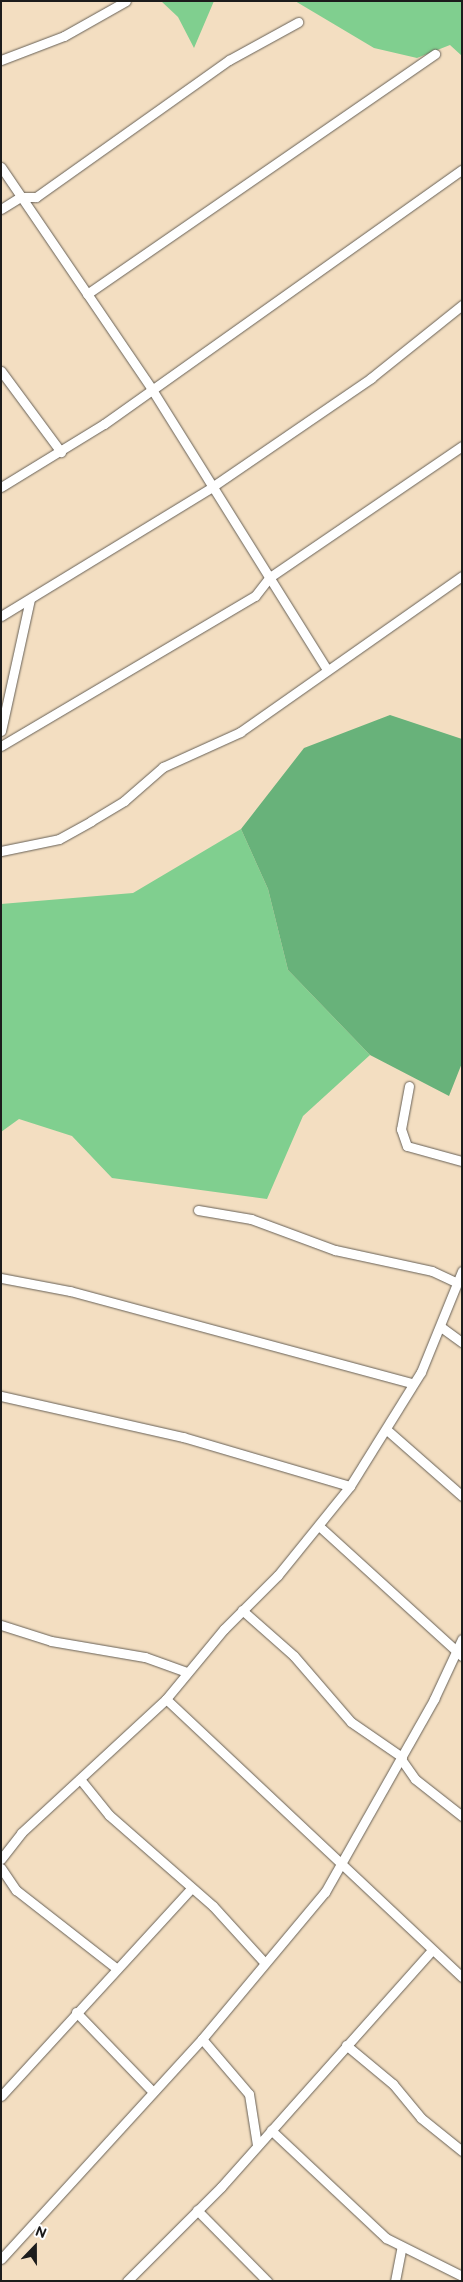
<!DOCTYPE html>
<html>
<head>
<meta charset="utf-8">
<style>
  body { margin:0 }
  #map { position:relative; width:463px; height:2282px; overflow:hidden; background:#f3dec1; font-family:"Balsamiq Sans",sans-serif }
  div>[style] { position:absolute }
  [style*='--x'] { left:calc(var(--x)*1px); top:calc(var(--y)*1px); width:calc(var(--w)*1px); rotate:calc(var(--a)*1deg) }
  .green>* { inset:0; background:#80cf8f }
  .forest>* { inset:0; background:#68b27a }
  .roads { filter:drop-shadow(0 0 1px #676056) drop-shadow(0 0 1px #676056) }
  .street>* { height:9px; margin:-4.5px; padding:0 4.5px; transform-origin:4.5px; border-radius:4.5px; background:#fff }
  span { translate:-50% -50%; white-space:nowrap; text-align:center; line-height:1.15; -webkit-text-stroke:4.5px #fff; paint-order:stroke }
  .frame { position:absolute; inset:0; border:2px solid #1c1c1c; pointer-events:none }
  .north { position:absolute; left:10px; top:2222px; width:50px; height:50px; -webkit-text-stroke:4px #fff; paint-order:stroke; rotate:22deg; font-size:14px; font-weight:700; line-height:20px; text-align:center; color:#1c1c1c }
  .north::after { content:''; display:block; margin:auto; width:18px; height:22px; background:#1c1c1c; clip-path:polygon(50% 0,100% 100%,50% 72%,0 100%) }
</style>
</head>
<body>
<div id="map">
  <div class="green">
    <i style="clip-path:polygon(161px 1px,214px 1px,194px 48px,178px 17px)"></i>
    <i style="clip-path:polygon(295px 1px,462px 1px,462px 56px,450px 45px,417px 58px,374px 48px)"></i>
    <i style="clip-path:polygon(241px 829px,268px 889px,288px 970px,370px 1055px,303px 1116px,267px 1199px,112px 1178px,72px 1136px,19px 1119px,1px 1132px,1px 904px,133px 893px)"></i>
  </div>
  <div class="forest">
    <i style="clip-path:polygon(390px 715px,462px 739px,462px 1063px,449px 1096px,370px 1055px,288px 970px,268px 889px,241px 829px,304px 748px)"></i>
  </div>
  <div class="roads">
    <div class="street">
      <i style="--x:1;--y:60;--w:67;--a:-20.9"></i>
      <i style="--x:64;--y:36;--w:71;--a:-29.4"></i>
      <i style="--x:1;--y:167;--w:267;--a:55.8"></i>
      <i style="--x:151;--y:388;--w:330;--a:58"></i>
      <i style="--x:1;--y:209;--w:22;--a:-32"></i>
      <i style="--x:20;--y:197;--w:16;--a:0"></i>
      <i style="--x:36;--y:197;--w:237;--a:-35.4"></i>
      <i style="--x:229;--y:60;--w:79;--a:-28.8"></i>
      <i style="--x:87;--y:294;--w:423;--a:-34.6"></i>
      <i style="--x:1;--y:371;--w:101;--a:53.5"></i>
      <i style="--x:1;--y:487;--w:121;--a:-31.5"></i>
      <i style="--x:104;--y:424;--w:439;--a:-35.4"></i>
      <i style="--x:1;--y:616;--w:247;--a:-31.4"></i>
      <i style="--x:212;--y:487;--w:193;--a:-34.4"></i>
      <i style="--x:371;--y:378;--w:117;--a:-38.7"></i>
      <i style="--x:1;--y:731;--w:135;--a:-77.6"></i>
      <i style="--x:1;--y:746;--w:295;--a:-30.6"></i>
      <i style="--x:255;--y:596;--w:24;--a:-52"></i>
      <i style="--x:270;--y:577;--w:232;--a:-34.3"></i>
      <i style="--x:1;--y:851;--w:59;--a:-11.7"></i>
      <i style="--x:59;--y:839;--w:37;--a:-29"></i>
      <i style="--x:91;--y:821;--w:39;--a:-31"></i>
      <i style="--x:124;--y:801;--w:52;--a:-41.1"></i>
      <i style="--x:163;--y:767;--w:85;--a:-24.4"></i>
      <i style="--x:240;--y:732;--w:271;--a:-35.1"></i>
      <i style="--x:409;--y:1086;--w:44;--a:100.5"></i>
      <i style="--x:401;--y:1129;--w:18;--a:71"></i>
      <i style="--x:407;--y:1146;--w:57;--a:15.3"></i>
      <i style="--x:198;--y:1210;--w:54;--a:9.6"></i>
      <i style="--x:251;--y:1219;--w:90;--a:20.3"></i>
      <i style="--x:335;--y:1250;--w:99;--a:12.2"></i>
      <i style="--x:432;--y:1271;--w:26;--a:25"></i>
      <i style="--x:1;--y:1278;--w:70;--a:10.7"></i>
      <i style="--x:70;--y:1291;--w:354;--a:15.1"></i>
      <i style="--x:441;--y:1327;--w:26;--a:36"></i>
      <i style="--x:1;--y:1396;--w:187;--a:12.7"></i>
      <i style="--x:183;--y:1437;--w:174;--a:16.4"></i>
      <i style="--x:387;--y:1430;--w:100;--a:41.3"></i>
      <i style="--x:319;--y:1526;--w:193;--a:42.3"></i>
      <i style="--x:242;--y:1610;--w:69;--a:41.5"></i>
      <i style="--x:294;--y:1656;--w:87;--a:49.2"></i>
      <i style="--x:351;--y:1722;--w:62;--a:34.5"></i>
      <i style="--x:1;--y:1625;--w:52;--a:17.7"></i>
      <i style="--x:51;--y:1641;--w:95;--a:9.7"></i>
      <i style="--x:145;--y:1657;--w:45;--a:19.7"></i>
      <i style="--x:166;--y:1699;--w:406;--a:43.2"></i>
      <i style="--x:401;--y:1759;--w:24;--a:55"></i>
      <i style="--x:415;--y:1779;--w:60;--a:38.2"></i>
      <i style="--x:80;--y:1779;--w:46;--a:51.1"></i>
      <i style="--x:109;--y:1815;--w:138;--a:41.2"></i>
      <i style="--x:213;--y:1906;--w:74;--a:47.7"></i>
      <i style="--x:1;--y:1859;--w:33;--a:-52"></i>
      <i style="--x:21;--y:1833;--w:197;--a:-42.7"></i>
      <i style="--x:166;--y:1699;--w:91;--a:-50.4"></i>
      <i style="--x:224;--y:1629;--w:76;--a:-45"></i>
      <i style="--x:278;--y:1575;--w:114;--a:-51"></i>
      <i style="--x:350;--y:1486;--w:134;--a:-58.1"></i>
      <i style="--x:421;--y:1372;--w:109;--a:-67.9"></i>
      <i style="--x:1;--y:1868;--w:27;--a:56"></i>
      <i style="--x:16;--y:1890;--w:128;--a:38"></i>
      <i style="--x:76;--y:2012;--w:111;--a:46.1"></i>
      <i style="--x:202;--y:2039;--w:72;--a:49.5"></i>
      <i style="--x:249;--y:2094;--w:52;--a:81.1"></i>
      <i style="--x:346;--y:2045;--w:61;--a:39.7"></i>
      <i style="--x:393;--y:2084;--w:44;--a:50.5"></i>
      <i style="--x:421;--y:2118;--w:53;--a:38.8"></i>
      <i style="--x:1;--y:2096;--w:281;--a:-47.5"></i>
      <i style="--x:271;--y:2130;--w:158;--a:43.2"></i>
      <i style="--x:386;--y:2238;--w:85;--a:26.6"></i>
      <i style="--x:197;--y:2210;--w:100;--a:45.4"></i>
      <i style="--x:1;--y:2259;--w:298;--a:-47.6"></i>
      <i style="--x:202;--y:2039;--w:192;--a:-50.1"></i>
      <i style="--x:325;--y:1892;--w:222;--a:-60.5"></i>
      <i style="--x:434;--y:1699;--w:66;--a:-65"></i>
      <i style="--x:127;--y:2281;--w:133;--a:-45"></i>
      <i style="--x:221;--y:2187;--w:317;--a:-48.3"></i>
      <i style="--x:395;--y:2281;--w:33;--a:-79"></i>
    </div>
  </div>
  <div class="frame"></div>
  <div class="north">N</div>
</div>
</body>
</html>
